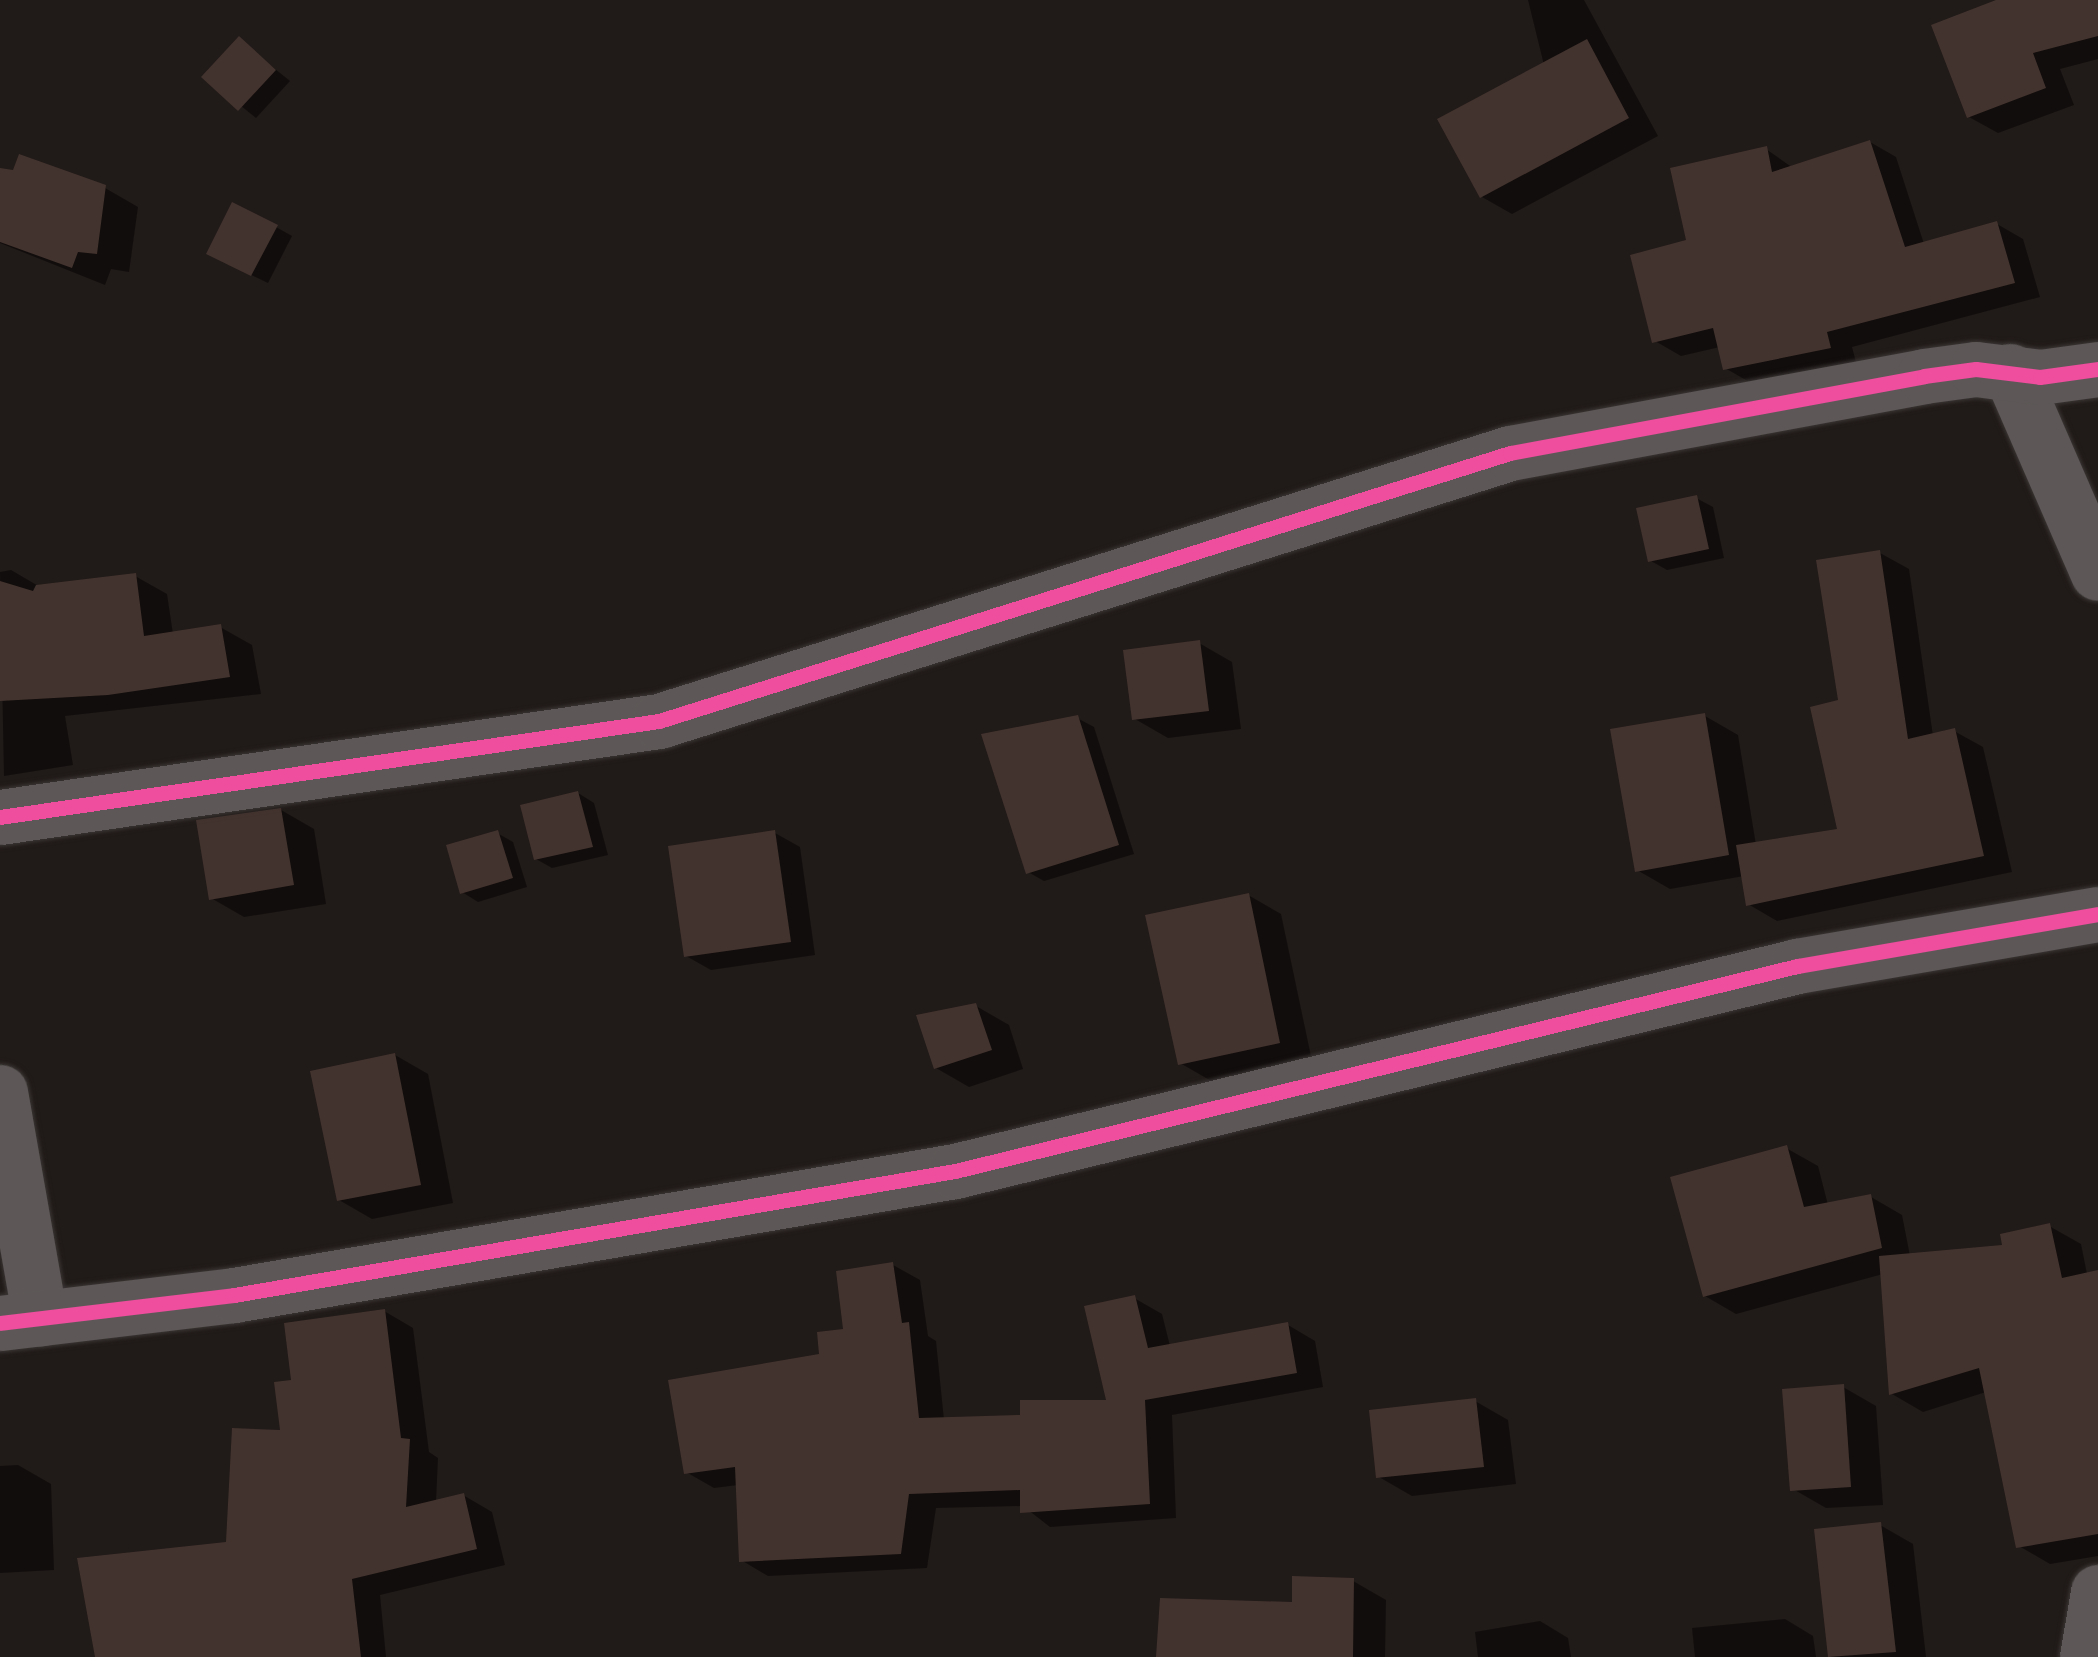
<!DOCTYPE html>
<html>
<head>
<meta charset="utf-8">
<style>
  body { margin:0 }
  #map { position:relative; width:2098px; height:1657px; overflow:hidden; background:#201a18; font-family:"Source Sans 3",sans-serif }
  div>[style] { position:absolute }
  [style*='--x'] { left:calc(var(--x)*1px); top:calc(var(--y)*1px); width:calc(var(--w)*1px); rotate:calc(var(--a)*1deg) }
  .shadow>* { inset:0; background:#0007 }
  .building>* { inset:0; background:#43332e }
  .roads { filter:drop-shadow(0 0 2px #3b3635) drop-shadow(0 0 2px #3b3635) }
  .minor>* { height:55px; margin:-27.5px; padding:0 27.5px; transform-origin:27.5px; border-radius:27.5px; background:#5d5857 }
  .cycleway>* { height:15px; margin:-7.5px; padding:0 7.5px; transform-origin:7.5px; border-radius:7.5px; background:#ef4d9e }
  span { translate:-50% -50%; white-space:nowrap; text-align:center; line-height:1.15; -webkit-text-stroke:10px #1a0f0d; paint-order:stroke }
</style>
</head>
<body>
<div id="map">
  <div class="shadow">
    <i style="clip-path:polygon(1528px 0,1584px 0,1658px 136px,1512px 214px,1482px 197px,1544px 65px)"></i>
    <i style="clip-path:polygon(2003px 0,2098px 0,2098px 59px,2060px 69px,2074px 105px,1998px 133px,1969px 117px)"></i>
    <i style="clip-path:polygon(239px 40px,290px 81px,256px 118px,204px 76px)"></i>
    <i style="clip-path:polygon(1870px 142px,1896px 157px,1924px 244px,1997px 224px,2023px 239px,2040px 297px,1852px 347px,1856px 362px,1751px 383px,1725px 368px,1720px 347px,1681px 356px,1655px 341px,1689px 242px,1766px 149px,1793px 168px)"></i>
    <i style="clip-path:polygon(0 171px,105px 188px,138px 207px,129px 272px,111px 269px,105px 285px,0 243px)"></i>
    <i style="clip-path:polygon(276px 227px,292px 236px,268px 283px,225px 262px)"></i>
    <i style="clip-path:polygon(1696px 498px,1713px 507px,1724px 558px,1667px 570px,1651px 561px)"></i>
    <i style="clip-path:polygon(1880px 553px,1909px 569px,1933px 736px,1954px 731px,1983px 747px,2012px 872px,1777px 921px,1748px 904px,1744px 876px,1670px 889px,1637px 870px,1705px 716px,1738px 735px,1756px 845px,1840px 831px,1841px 702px)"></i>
    <i style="clip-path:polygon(11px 570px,40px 587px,135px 576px,167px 594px,173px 634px,220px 627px,252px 645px,261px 694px,65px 716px,73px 765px,4px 776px,0 572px)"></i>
    <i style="clip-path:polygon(1199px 643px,1232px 662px,1241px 729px,1168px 738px,1135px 719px)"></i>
    <i style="clip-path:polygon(1077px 718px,1094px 727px,1134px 854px,1044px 881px,1028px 872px)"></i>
    <i style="clip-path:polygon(578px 793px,594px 803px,608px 855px,552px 868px,536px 859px)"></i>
    <i style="clip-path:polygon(281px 810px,314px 829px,326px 904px,244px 917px,211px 898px)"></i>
    <i style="clip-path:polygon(497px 833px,513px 842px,527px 887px,478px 902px,462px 892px)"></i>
    <i style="clip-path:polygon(775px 833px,800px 847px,815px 955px,711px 970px,686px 956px)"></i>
    <i style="clip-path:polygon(1248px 895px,1281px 914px,1312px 1061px,1213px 1082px,1180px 1063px)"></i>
    <i style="clip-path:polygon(976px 1006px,1009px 1025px,1023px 1069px,969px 1087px,936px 1068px)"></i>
    <i style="clip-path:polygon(395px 1055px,428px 1074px,453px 1203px,372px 1219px,339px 1200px)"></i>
    <i style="clip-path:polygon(1786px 1148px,1818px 1166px,1828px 1205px,1871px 1197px,1902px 1215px,1910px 1256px,2005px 1247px,2049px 1226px,2081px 1244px,2087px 1274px,2098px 1271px,2098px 1556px,2050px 1564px,2019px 1546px,1986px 1392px,1923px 1412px,1892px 1394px,1883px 1274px,1736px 1314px,1705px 1296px)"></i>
    <i style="clip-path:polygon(893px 1265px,920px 1280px,928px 1336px,936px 1341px,944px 1420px,1023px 1417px,1110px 1403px,1134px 1298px,1162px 1314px,1170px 1346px,1288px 1325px,1315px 1341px,1323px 1387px,1172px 1415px,1176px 1518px,1050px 1527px,1023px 1506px,936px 1508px,927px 1568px,768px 1576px,741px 1560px,738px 1485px,714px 1488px,686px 1472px,846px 1332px)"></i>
    <i style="clip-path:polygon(384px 1311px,413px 1328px,429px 1452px,438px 1458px,436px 1502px,463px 1495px,492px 1512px,505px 1565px,380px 1595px,386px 1657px,100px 1657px,228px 1544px,283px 1433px,293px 1382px)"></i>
    <i style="clip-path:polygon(1843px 1387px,1876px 1406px,1883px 1505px,1826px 1508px,1793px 1489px)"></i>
    <i style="clip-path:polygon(1475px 1401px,1508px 1420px,1516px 1484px,1412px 1496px,1379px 1477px)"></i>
    <i style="clip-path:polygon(18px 1465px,51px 1484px,54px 1570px,0 1573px,0 1466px)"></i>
    <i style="clip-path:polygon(1880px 1525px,1913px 1544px,1926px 1657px,1831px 1657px,1817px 1532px)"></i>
    <i style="clip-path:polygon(1353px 1581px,1386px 1600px,1385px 1657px,1159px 1657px)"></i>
    <i style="clip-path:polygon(1785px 1619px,1813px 1636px,1816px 1657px,1695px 1657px,1692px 1628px)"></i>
    <i style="clip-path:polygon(1540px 1621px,1568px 1638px,1571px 1657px,1478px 1657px,1475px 1632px)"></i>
  </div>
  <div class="building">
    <i style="clip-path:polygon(1996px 0,2098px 0,2098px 36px,2033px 53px,2046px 88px,1967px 118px,1931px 25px)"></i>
    <i style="clip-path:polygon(239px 36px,276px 70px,238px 111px,201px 77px)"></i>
    <i style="clip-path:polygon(1587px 39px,1629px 118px,1480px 198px,1437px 119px)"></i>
    <i style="clip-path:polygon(1870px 140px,1905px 247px,1997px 221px,2015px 283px,1827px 332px,1831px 348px,1723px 370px,1713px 328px,1652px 343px,1630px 255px,1686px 240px,1670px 168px,1767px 146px,1772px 172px)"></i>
    <i style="clip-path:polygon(19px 154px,106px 185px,97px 254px,78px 252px,72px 268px,0 242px,0 168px,13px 170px)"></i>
    <i style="clip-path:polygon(232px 202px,278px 225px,251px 276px,206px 254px)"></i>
    <i style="clip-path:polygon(1697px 495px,1709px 549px,1648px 562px,1636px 508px)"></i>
    <i style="clip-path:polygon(1880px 550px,1908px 739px,1955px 728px,1984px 856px,1746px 906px,1736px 845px,1837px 829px,1810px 707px,1838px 700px,1816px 560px)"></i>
    <i style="clip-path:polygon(136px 573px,144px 636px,221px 624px,230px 677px,108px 695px,0 701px,0 581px,33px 591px,36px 585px)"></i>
    <i style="clip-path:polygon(1200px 640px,1209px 711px,1132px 720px,1123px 650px)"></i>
    <i style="clip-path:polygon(1705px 713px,1729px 855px,1635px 872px,1610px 729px)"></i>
    <i style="clip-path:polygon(1078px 715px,1119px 845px,1026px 874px,981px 734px)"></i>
    <i style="clip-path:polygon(578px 791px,593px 847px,534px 860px,520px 805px)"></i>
    <i style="clip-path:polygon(281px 808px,294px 885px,209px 900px,196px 820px)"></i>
    <i style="clip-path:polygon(498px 830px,513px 878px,460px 894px,446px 845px)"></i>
    <i style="clip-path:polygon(775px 830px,791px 942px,684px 957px,668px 846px)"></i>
    <i style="clip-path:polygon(1249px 893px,1280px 1043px,1178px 1065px,1145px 915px)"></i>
    <i style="clip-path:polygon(976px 1003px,992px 1050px,934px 1069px,916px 1015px)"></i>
    <i style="clip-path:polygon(395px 1053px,421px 1185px,337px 1201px,310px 1071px)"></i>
    <i style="clip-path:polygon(1787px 1145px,1804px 1207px,1871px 1194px,1882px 1248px,1703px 1297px,1670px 1177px)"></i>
    <i style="clip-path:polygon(2050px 1223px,2062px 1278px,2098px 1270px,2098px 1534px,2016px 1548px,1979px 1368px,1889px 1395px,1879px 1256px,2002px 1245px,2000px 1234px)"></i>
    <i style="clip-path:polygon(893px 1262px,902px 1323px,909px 1322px,919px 1418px,1020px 1415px,1020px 1400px,1106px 1400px,1084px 1306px,1135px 1295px,1148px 1348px,1288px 1322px,1297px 1373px,1145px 1400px,1150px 1504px,1020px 1513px,1020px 1490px,909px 1494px,901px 1554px,739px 1562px,735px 1467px,684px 1474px,668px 1380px,819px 1354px,817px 1332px,843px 1329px,836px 1271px)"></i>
    <i style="clip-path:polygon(385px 1309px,401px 1438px,410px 1439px,406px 1507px,464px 1493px,477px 1549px,352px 1579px,361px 1657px,95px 1657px,77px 1558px,226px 1542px,232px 1428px,280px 1430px,274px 1382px,291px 1380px,284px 1323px)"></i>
    <i style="clip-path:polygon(1844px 1384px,1851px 1487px,1790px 1491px,1782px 1389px)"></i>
    <i style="clip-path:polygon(1476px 1398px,1484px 1467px,1376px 1478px,1369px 1410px)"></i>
    <i style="clip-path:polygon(1881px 1522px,1896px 1652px,1828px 1657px,1814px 1529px)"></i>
    <i style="clip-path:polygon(1292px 1576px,1354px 1578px,1353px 1657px,1156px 1657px,1160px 1598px,1292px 1602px)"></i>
  </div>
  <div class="roads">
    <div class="minor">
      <i style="--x:2010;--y:371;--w:220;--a:66.5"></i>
      <i style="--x:0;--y:817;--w:666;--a:-8.29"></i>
      <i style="--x:659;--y:721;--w:892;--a:-17.48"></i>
      <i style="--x:1510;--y:453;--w:421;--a:-10.5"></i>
      <i style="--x:1924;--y:376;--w:52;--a:-7.7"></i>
      <i style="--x:1976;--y:369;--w:64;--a:7.1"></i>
      <i style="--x:2040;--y:377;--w:59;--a:-7.9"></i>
      <i style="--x:0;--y:1092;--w:230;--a:80"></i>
      <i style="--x:0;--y:1323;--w:236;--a:-6.8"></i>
      <i style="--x:234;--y:1295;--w:732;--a:-9.76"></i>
      <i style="--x:955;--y:1171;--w:867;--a:-13.68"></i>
      <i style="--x:1797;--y:966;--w:305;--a:-9.8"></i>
      <i style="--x:2087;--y:1657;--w:66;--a:-80.4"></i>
    </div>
  </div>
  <div class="cycleway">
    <i style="--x:0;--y:817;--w:666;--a:-8.29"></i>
    <i style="--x:659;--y:721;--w:892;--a:-17.48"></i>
    <i style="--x:1510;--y:453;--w:421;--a:-10.5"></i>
    <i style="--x:1924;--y:376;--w:52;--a:-7.7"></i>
    <i style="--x:1976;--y:369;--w:64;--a:7.1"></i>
    <i style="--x:2040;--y:377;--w:59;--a:-7.9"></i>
    <i style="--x:0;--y:1323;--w:236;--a:-6.8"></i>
    <i style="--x:234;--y:1295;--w:732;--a:-9.76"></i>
    <i style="--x:955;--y:1171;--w:867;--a:-13.68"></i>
    <i style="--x:1797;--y:966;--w:305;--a:-9.8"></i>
  </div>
</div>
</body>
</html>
